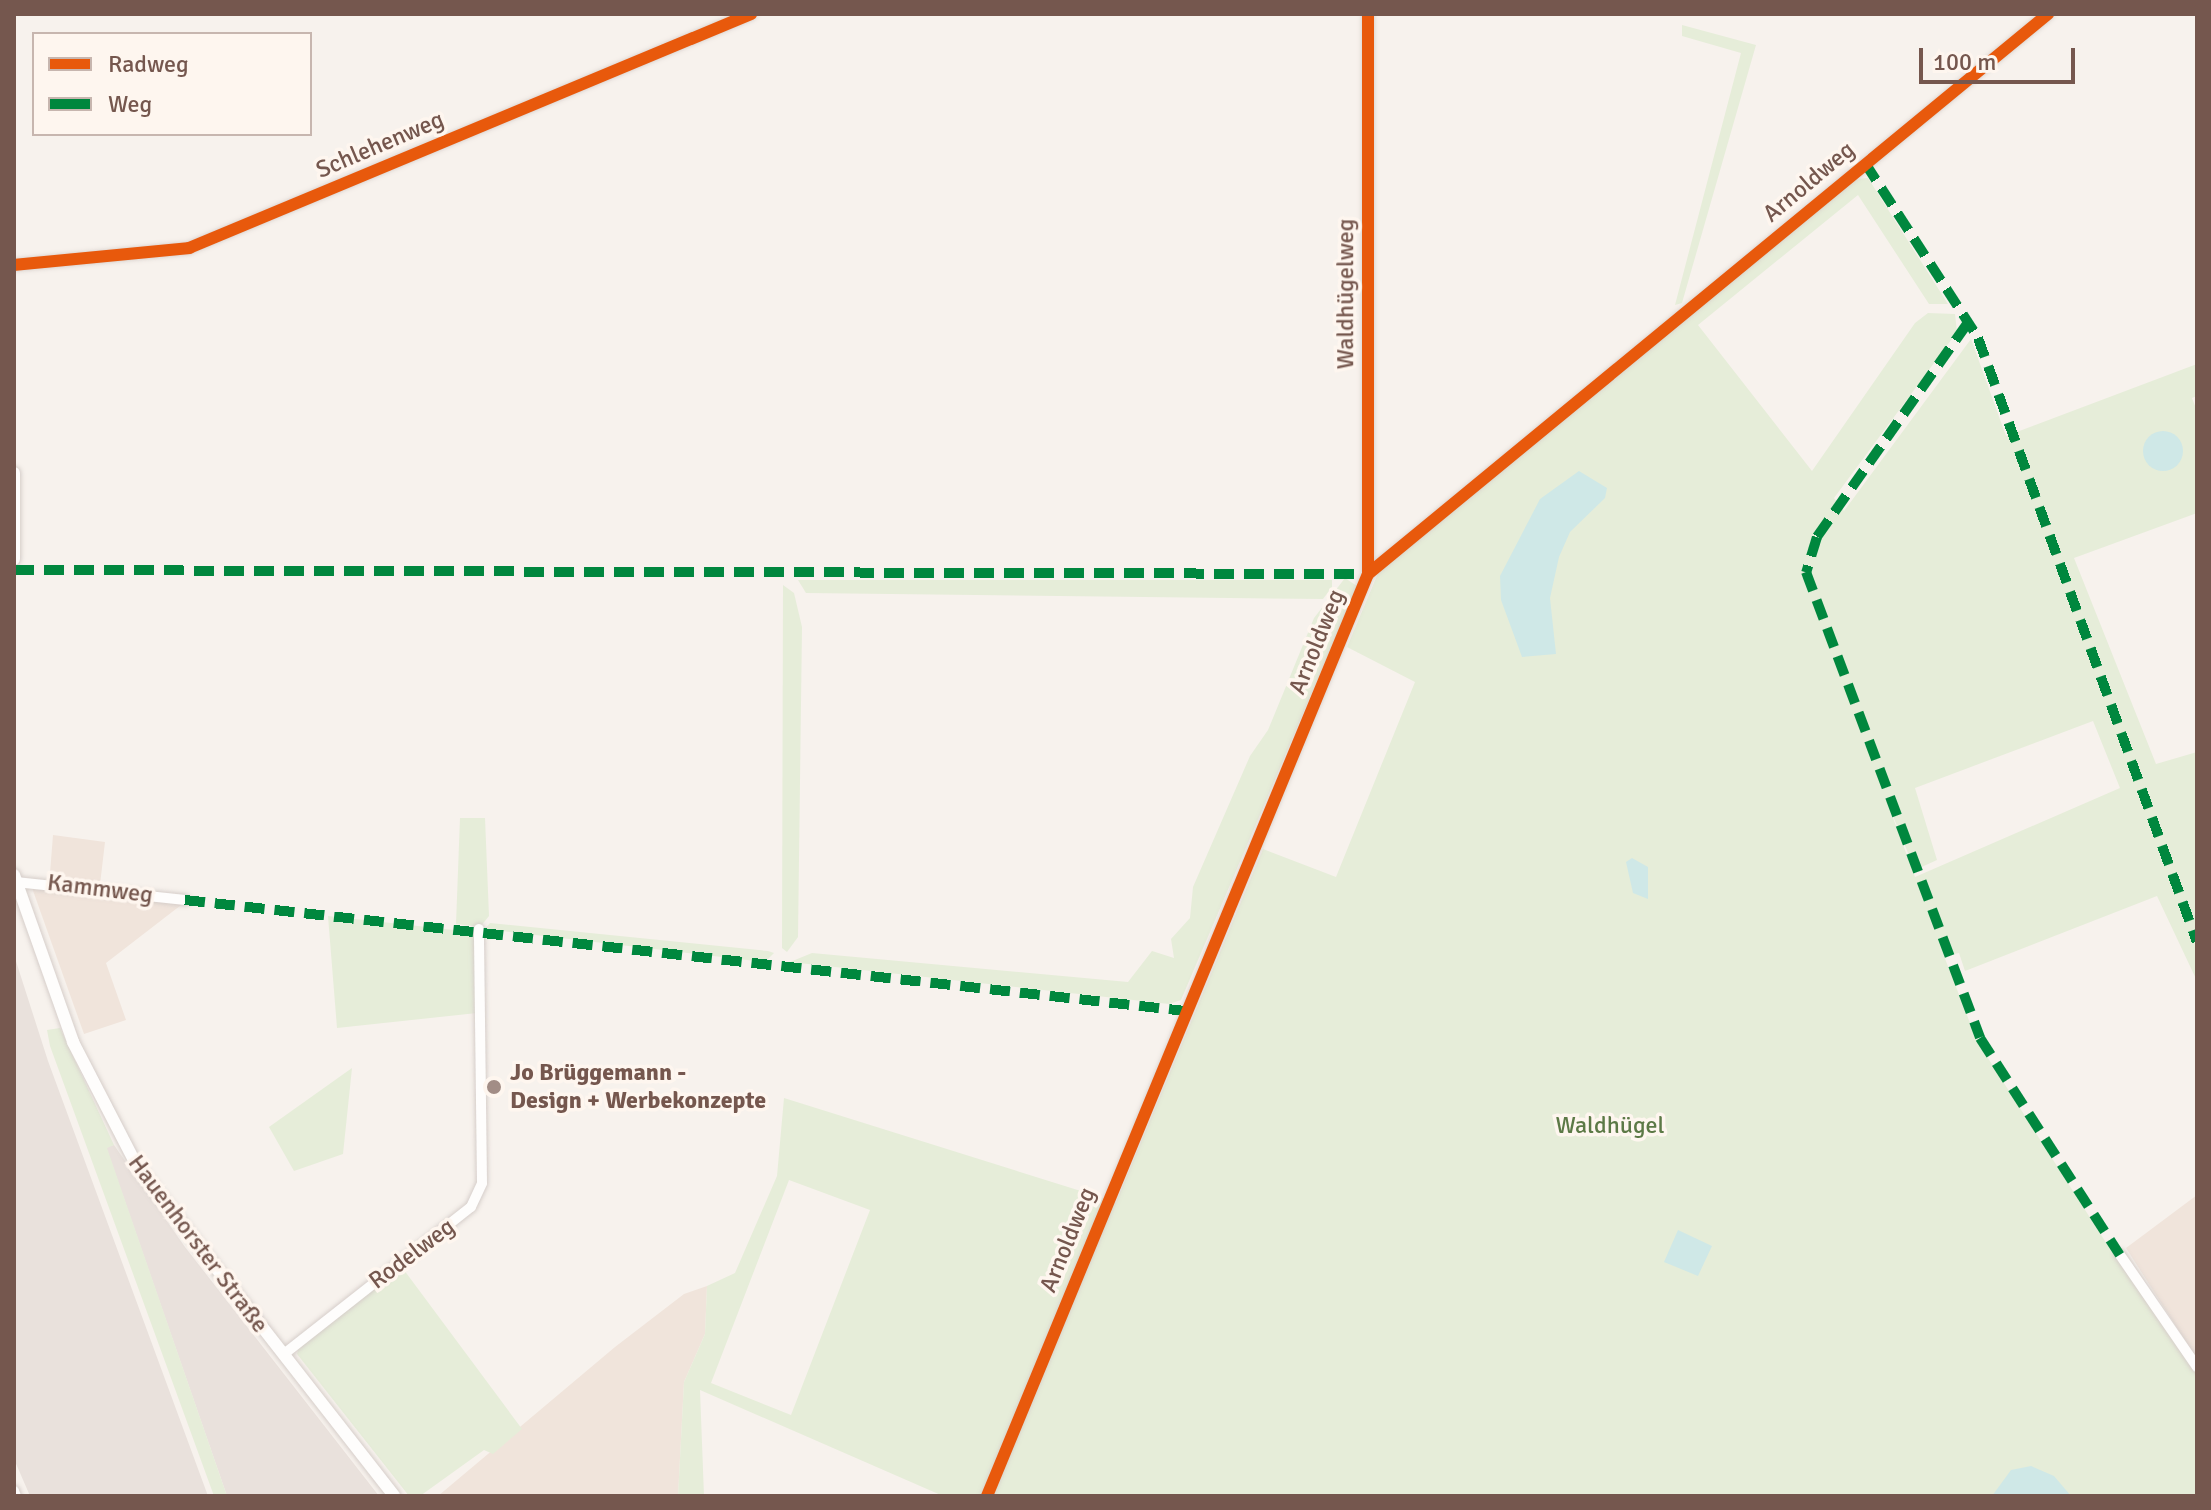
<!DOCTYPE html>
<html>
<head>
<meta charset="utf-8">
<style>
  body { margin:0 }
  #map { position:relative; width:2211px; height:1510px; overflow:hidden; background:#f7f2ed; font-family:Signika,sans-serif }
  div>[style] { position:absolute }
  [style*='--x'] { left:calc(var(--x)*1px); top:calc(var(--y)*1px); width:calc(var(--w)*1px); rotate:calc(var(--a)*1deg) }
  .residential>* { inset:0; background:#f0e4db }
  .industrial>* { inset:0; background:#e9e1dc }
  .green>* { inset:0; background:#e6edd9 }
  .water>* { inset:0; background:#cfe8e7 }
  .round { border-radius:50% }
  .roads { filter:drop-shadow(0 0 2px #d6ceca) drop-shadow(0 0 2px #d6ceca) }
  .minor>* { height:10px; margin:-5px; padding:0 5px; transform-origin:5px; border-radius:5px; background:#fefdfc }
  .tertiary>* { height:12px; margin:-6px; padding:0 6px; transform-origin:6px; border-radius:6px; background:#fefdfc }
  .quiet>* { height:10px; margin-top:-5px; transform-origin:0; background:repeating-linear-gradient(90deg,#00873e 0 20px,transparent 0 30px) }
  .cycleway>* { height:12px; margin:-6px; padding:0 6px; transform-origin:6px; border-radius:6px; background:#e8590c }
  .dots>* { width:22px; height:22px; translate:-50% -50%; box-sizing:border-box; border:4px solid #fef6ef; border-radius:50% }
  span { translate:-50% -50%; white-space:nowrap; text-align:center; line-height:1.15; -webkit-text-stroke:7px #fef6ef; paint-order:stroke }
  .street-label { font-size:24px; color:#75574e }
  .poi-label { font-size:24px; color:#75574e; font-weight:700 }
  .left { translate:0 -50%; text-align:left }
  .park-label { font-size:24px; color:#5c7946 }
  .frame { position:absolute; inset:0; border:16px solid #75574e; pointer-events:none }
  .legend { position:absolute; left:32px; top:32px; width:280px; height:104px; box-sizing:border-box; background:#fef6ef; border:2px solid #c7b6af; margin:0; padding:10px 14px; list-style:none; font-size:24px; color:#75574e }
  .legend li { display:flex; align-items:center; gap:16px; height:40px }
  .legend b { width:40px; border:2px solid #c7b6af }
  .scale { position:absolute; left:1919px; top:48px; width:156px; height:36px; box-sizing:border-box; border:4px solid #75574e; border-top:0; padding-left:10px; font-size:24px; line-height:28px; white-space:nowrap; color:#75574e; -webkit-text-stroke:6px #fef6ef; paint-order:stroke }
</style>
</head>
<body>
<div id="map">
  <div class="residential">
    <i style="clip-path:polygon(53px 835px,105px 842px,99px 893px,185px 902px,106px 963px,126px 1020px,84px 1034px,31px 885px,49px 886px)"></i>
    <i style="clip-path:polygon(2197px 1195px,2197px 1359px,2126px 1248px)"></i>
    <i style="clip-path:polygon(707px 1286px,705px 1334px,684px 1382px,678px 1496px,438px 1496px,615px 1347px,684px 1294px)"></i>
  </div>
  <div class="industrial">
    <i style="clip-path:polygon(14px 955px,48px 1061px,208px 1496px,30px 1496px,14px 1459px)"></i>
    <i style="clip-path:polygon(114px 1145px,185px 1247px,379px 1496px,227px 1496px,106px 1147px)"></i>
  </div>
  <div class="green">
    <i style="clip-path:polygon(1682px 25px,1756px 45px,1682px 303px,1675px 305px,1741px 53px,1682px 36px)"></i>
    <i style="clip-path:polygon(evenodd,1868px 178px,1948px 304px,1929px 304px,1858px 195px,1698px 325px,1812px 471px,1915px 323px,1928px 313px,1955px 314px,1957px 332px,1834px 498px,1844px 511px,1971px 339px,2006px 436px,2197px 364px,2197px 396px,2192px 398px,2197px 411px,2197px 513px,2074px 558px,2156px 764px,2197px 752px,2197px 981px,2157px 896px,1965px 971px,1959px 953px,1944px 956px,1977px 1041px,2112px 1252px,2122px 1248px,2197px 1369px,2197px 1496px,943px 1496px,700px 1390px,704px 1496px,678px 1496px,684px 1382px,705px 1334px,707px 1286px,735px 1273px,777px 1176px,784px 1098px,1116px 1202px,1263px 849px,1336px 877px,1415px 682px,1347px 647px,1379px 571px,1855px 179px,1868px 178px,2093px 721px,2120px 788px,1915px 877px,1886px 799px,1915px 870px,1937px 860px,1915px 788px,2093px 721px,1868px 178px,789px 1180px,870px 1210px,791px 1415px,711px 1383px,789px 1180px)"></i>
    <i style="clip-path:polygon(1345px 578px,1357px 586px,1354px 594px,1181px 1000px,1169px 1004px,790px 962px,812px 953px,1128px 982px,1152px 951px,1174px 958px,1171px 939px,1190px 918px,1193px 887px,1250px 756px,1268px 730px,1314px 618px)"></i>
    <i style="clip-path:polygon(798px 580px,1332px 580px,1332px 587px,1323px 599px,806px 593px)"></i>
    <i style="clip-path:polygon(783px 585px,794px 593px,802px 627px,798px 937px,787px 952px,782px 948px)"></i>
    <i style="clip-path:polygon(460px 818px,485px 818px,489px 916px,480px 927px,456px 924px)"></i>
    <i style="clip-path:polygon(328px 916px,472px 932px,477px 936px,477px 1013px,337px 1028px)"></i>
    <i style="clip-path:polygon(490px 923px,768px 951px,774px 953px,765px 962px,485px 929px)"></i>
    <i style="clip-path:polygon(60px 1028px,114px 1145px,107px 1148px,227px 1496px,214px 1496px,50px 1046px,47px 1030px)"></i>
    <i style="clip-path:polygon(352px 1068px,343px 1154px,294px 1171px,269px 1127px)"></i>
    <i style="clip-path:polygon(397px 1270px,404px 1270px,522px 1429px,493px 1454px,484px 1450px,420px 1496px,409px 1496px,297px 1354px,299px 1347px)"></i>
  </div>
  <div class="water">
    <i class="round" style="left:2143px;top:431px;width:40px;height:40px"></i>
    <i style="clip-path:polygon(1579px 471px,1607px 488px,1605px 498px,1570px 532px,1559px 557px,1550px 598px,1556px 654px,1522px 657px,1501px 600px,1500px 576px,1540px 499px)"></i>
    <i style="clip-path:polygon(1632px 858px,1648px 867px,1648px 899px,1633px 893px,1626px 862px)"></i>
    <i style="clip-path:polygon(1678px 1230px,1712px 1246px,1698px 1276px,1664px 1262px)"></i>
    <i style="clip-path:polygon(2031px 1466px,2054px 1476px,2071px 1496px,1992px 1496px,2011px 1470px)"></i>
  </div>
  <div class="roads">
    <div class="minor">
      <i style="--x:14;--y:265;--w:176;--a:-5.5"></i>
      <i style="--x:189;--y:248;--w:609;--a:-22.61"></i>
      <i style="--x:1368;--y:574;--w:560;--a:-90"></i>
      <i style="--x:16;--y:882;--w:170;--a:6.1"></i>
      <i style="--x:2120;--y:1255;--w:136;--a:55.5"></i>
      <i style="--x:284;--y:1354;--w:238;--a:-38.2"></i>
      <i style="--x:471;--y:1207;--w:26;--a:-65"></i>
      <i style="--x:482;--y:1183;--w:254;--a:-90.7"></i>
      <i style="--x:14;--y:1491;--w:5;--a:68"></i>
      <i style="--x:987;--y:1496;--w:998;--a:-67.55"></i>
      <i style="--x:1368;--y:574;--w:881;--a:-39.47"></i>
    </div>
    <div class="tertiary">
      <i style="--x:14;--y:473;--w:86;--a:90"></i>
      <i style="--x:14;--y:875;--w:177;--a:70.5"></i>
      <i style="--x:73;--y:1042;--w:142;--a:62.7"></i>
      <i style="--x:138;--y:1168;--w:416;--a:52"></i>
    </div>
  </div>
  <div class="quiet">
    <i style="--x:1865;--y:163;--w:208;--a:57.1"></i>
    <i style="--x:1978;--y:338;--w:642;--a:70.07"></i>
    <i style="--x:1967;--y:324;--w:261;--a:125.2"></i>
    <i style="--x:1817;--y:537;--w:37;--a:107"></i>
    <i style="--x:1806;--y:572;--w:497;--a:69.5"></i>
    <i style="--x:1980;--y:1038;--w:258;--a:57.2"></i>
    <i style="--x:14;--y:570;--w:1354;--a:0.17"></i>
    <i style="--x:185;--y:900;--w:1006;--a:6.33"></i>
  </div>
  <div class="cycleway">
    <i style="--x:14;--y:265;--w:176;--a:-5.5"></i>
    <i style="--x:189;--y:248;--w:609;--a:-22.61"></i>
    <i style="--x:1368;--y:574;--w:560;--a:-90"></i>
    <i style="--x:987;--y:1496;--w:998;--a:-67.55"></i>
    <i style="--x:1368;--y:574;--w:881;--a:-39.47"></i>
  </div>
  <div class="dots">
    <i style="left:494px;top:1087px;background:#a28d86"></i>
  </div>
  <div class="street-label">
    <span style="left:380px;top:145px;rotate:-23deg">Schlehenweg</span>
    <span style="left:1809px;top:182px;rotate:-40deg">Arnoldweg</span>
    <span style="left:1346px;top:294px;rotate:-90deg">Waldhügelweg</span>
    <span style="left:1317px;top:642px;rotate:-68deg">Arnoldweg</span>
    <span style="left:100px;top:889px;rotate:7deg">Kammweg</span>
    <span style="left:1068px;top:1240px;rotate:-68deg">Arnoldweg</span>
    <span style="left:198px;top:1244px;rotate:53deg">Hauenhorster Straße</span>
    <span style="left:412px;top:1254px;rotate:-37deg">Rodelweg</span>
  </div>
  <div class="poi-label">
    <span class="left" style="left:510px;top:1087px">Jo Brüggemann -<br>Design + Werbekonzepte</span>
  </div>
  <div class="park-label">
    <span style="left:1610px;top:1126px">Waldhügel</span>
  </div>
  <div class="frame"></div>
  <ul class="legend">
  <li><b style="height:10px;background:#e8590c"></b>Radweg</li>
  <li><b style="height:10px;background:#00873e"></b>Weg</li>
  </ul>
  <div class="scale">100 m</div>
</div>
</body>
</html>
